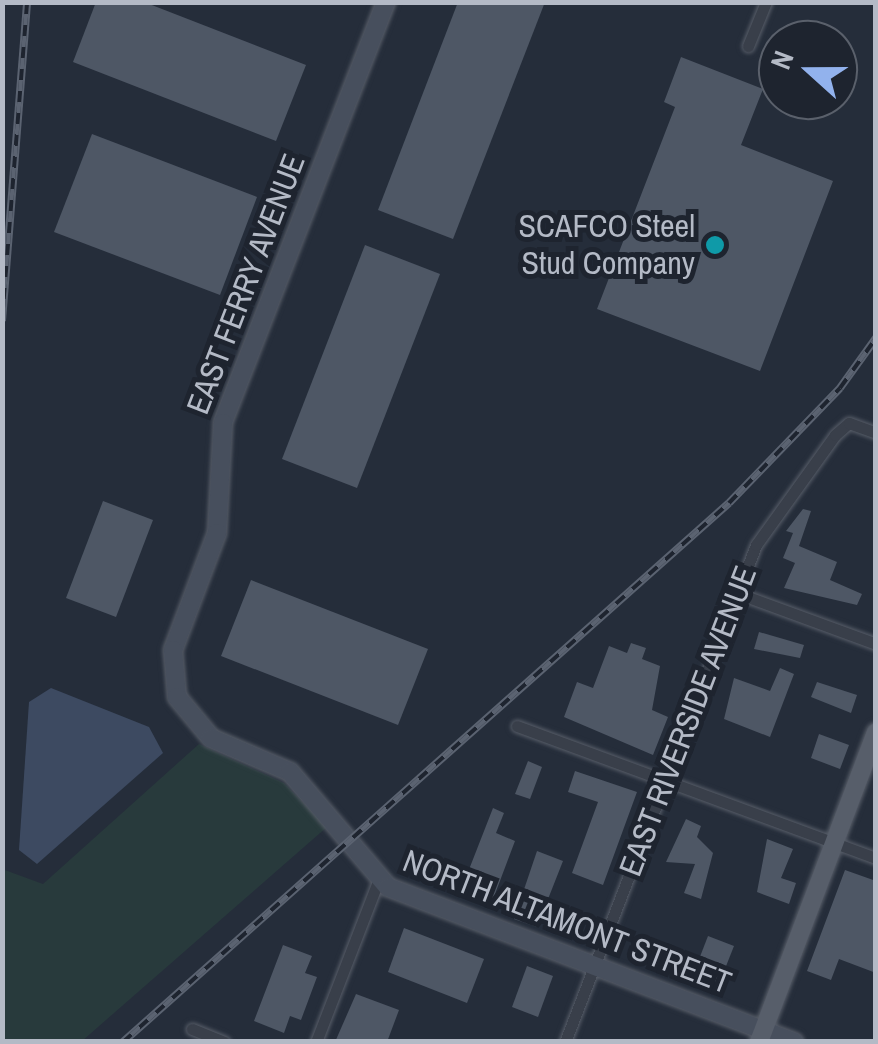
<!DOCTYPE html>
<html>
<head>
<meta charset="utf-8">
<style>
  body { margin:0 }
  #map { position:relative; width:878px; height:1044px; overflow:hidden; background:#252d3a; font-family:"Archivo Narrow",sans-serif }
  div>[style] { position:absolute }
  [style*='--x'] { left:calc(var(--x)*1px); top:calc(var(--y)*1px); width:calc(var(--w)*1px); rotate:calc(var(--a)*1deg) }
  .green>* { inset:0; background:#283a3c }
  .water>* { inset:0; background:#3d4a61 }
  .building>* { inset:0; background:#4e5765 }
  .roads { filter:drop-shadow(0 0 2px #575d68) drop-shadow(0 0 2px #575d68) }
  .street>* { height:11px; margin:-5.5px; padding:0 5.5px; transform-origin:5.5px; border-radius:5.5px; background:#393f4a }
  .secondary>* { height:18px; margin:-9px; padding:0 9px; transform-origin:9px; border-radius:9px; background:#474f5d }
  .primary>* { height:18px; margin:-9px; padding:0 9px; transform-origin:9px; border-radius:9px; background:#575e6a }
  .rail>* { height:8px; margin-top:-4px; transform-origin:0; background:repeating-linear-gradient(90deg,#1e242f 0 11px,#5b6371 0 22px); box-sizing:border-box; border-block:2px solid #5b6371 }
  .dots>* { width:28px; height:28px; translate:-50% -50%; box-sizing:border-box; border:5px solid #1e242f; border-radius:50% }
  span { translate:-50% -50%; white-space:nowrap; text-align:center; line-height:1.15; -webkit-text-stroke:10px #1e242f; paint-order:stroke }
  .poi-label { font-size:32px; color:#b4bac6 }
  .right { translate:-100% -50%; text-align:right }
  .street-label { font-size:32px; color:#b4bac6 }
  .frame { position:absolute; inset:0; border:5px solid #b4bac6; pointer-events:none }
  .north { position:absolute; left:758px; top:20px; width:100px; height:100px; box-sizing:border-box; background:#1e242f; border:2px solid #5a606b; border-radius:50%; rotate:291deg; font-size:28px; font-weight:700; line-height:40px; text-align:center; color:#b4bac6 }
  .north::after { content:''; display:block; margin:auto; width:35px; height:45px; background:#92b2ed; clip-path:polygon(50% 0,100% 100%,50% 72%,0 100%) }
</style>
</head>
<body>
<div id="map">
  <div class="green">
    <i style="clip-path:polygon(199px 744px,284px 783px,327px 827px,82px 1041px,3px 1041px,2px 869px,43px 884px)"></i>
  </div>
  <div class="water">
    <i style="clip-path:polygon(51px 688px,149px 727px,163px 753px,37px 864px,19px 850px,29px 702px)"></i>
  </div>
  <div class="building">
    <i style="clip-path:polygon(96px 2px,144px 2px,306px 65px,276px 141px,73px 62px)"></i>
    <i style="clip-path:polygon(458px 2px,545px 2px,453px 239px,378px 210px)"></i>
    <i style="clip-path:polygon(681px 57px,763px 89px,741px 145px,833px 181px,760px 371px,597px 309px,675px 107px,664px 102px)"></i>
    <i style="clip-path:polygon(92px 134px,257px 197px,220px 295px,54px 232px)"></i>
    <i style="clip-path:polygon(365px 245px,440px 274px,357px 488px,282px 459px)"></i>
    <i style="clip-path:polygon(103px 501px,153px 520px,116px 617px,66px 598px)"></i>
    <i style="clip-path:polygon(803px 509px,811px 511px,799px 546px,837px 562px,830px 580px,862px 594px,857px 605px,784px 588px,795px 563px,783px 558px,793px 533px,786px 531px)"></i>
    <i style="clip-path:polygon(251px 580px,428px 649px,398px 725px,221px 656px)"></i>
    <i style="clip-path:polygon(759px 632px,804px 645px,800px 658px,754px 649px)"></i>
    <i style="clip-path:polygon(631px 643px,646px 648px,642px 659px,660px 666px,652px 710px,668px 717px,653px 755px,564px 717px,577px 682px,593px 688px,609px 646px,627px 653px)"></i>
    <i style="clip-path:polygon(780px 668px,794px 674px,770px 737px,724px 719px,734px 678px,770px 691px)"></i>
    <i style="clip-path:polygon(817px 682px,857px 695px,851px 713px,811px 697px)"></i>
    <i style="clip-path:polygon(819px 734px,849px 745px,840px 769px,811px 758px)"></i>
    <i style="clip-path:polygon(528px 761px,542px 767px,530px 799px,515px 794px)"></i>
    <i style="clip-path:polygon(575px 771px,637px 792px,603px 885px,572px 873px,598px 802px,568px 792px)"></i>
    <i style="clip-path:polygon(493px 808px,504px 813px,496px 833px,515px 841px,492px 902px,461px 890px)"></i>
    <i style="clip-path:polygon(686px 819px,701px 826px,697px 837px,713px 853px,701px 899px,684px 893px,695px 864px,666px 862px)"></i>
    <i style="clip-path:polygon(767px 839px,793px 849px,781px 878px,796px 883px,789px 904px,757px 892px)"></i>
    <i style="clip-path:polygon(537px 851px,563px 861px,537px 927px,514px 919px)"></i>
    <i style="clip-path:polygon(845px 870px,876px 881px,876px 973px,839px 959px,831px 980px,807px 971px)"></i>
    <i style="clip-path:polygon(404px 928px,484px 959px,467px 1003px,388px 972px)"></i>
    <i style="clip-path:polygon(708px 936px,734px 946px,715px 994px,689px 985px)"></i>
    <i style="clip-path:polygon(283px 945px,312px 956px,305px 973px,317px 977px,301px 1020px,290px 1016px,284px 1033px,254px 1021px)"></i>
    <i style="clip-path:polygon(527px 966px,553px 976px,538px 1017px,512px 1007px)"></i>
    <i style="clip-path:polygon(356px 994px,399px 1010px,387px 1042px,335px 1042px)"></i>
  </div>
  <div class="roads">
    <div class="street">
      <i style="--x:748;--y:46;--w:48;--a:-67.8"></i>
      <i style="--x:737;--y:593;--w:148;--a:20.1"></i>
      <i style="--x:517;--y:726;--w:382;--a:20.2"></i>
      <i style="--x:192;--y:1029;--w:35;--a:22"></i>
      <i style="--x:316;--y:1042;--w:173;--a:-68.9"></i>
      <i style="--x:565;--y:1042;--w:532;--a:-68.98"></i>
      <i style="--x:756;--y:545;--w:135;--a:-54.3"></i>
      <i style="--x:835;--y:435;--w:18;--a:-41"></i>
      <i style="--x:849;--y:423;--w:29;--a:20"></i>
    </div>
    <div class="secondary">
      <i style="--x:386;--y:2;--w:451;--a:111.2"></i>
      <i style="--x:223;--y:423;--w:110;--a:93.1"></i>
      <i style="--x:217;--y:533;--w:125;--a:110.6"></i>
      <i style="--x:173;--y:650;--w:47;--a:85.1"></i>
      <i style="--x:177;--y:697;--w:53;--a:50.3"></i>
      <i style="--x:211;--y:738;--w:86;--a:23.3"></i>
      <i style="--x:290;--y:772;--w:151;--a:49.6"></i>
      <i style="--x:388;--y:887;--w:435;--a:20.9"></i>
    </div>
    <div class="primary">
      <i style="--x:759;--y:1042;--w:331;--a:-69.3"></i>
    </div>
  </div>
  <div class="rail">
    <i style="--x:2;--y:321;--w:320;--a:-85.5"></i>
    <i style="--x:123;--y:1042;--w:811;--a:-41.65"></i>
    <i style="--x:729;--y:503;--w:160;--a:-46"></i>
    <i style="--x:840;--y:388;--w:62;--a:-54.2"></i>
  </div>
  <div class="dots">
    <i style="left:715px;top:245px;background:#0f9aa8"></i>
  </div>
  <div class="poi-label">
    <span class="right" style="left:695px;top:245px">SCAFCO Steel<br>Stud Company</span>
  </div>
  <div class="street-label">
    <span style="left:246px;top:284px;rotate:-69deg">EAST FERRY AVENUE</span>
    <span style="left:688px;top:721px;rotate:-69deg">EAST RIVERSIDE AVENUE</span>
    <span style="left:567px;top:922px;rotate:21deg">NORTH ALTAMONT STREET</span>
  </div>
  <div class="frame"></div>
  <div class="north">N</div>
</div>
</body>
</html>
